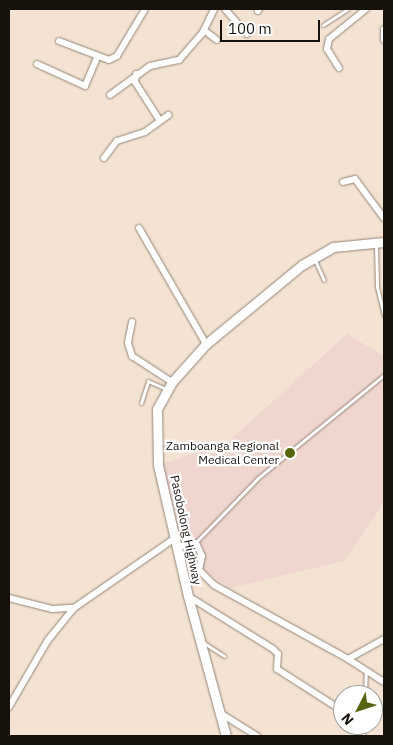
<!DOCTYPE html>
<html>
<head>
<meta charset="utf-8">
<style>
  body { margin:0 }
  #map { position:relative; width:393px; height:745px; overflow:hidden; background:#f4e3d3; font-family:"IBM Plex Sans",sans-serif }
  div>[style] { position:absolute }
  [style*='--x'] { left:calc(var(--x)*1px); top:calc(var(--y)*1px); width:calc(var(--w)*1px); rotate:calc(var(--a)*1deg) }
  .medical>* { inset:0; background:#efd6cf }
  .roads { filter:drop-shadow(0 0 1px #958577) drop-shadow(0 0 1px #958577) }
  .lane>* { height:3px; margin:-1.5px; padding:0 1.5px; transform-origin:1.5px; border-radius:1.5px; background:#fff }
  .street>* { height:6px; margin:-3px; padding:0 3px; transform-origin:3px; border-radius:3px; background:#fff }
  .secondary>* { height:9px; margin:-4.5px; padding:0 4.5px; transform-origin:4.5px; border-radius:4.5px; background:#fff }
  .dots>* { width:14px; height:14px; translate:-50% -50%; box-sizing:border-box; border:2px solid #fff; border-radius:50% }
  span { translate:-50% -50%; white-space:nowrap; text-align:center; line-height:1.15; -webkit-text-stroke:4.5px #fff; paint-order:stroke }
  .poi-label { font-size:12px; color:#17110c }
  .right { translate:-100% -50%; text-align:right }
  .street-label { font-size:12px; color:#17110c }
  .frame { position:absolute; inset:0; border:10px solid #17110c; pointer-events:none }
  .north { position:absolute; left:333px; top:685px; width:50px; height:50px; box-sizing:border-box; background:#fff; border:1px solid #a2a09e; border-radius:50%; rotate:229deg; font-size:14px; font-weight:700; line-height:20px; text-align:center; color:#17110c }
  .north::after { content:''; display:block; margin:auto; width:18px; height:22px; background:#55650d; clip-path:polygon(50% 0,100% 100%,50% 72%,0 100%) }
  .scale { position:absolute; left:220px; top:20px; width:100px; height:22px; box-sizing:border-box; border:2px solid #17110c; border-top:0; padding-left:6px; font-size:15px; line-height:18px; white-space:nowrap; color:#17110c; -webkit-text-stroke:4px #fff; paint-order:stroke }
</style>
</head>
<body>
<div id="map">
  <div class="medical">
    <i style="clip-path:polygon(347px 334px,384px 356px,384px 502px,344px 561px,230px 588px,181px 557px,162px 464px,228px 442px)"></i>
  </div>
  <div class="roads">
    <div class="lane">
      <i style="--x:323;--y:25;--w:30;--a:-33"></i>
      <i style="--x:376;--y:245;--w:42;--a:88.6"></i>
      <i style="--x:377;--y:287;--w:30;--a:76"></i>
      <i style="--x:314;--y:258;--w:24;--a:66"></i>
      <i style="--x:141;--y:403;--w:23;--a:-72"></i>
      <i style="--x:148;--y:381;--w:20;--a:24"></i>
      <i style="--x:196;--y:542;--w:89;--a:-45.9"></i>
      <i style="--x:258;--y:478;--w:163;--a:-39.3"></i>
      <i style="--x:204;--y:643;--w:24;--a:33"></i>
      <i style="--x:365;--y:695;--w:24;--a:-88"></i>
      <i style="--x:363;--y:736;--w:11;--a:-85"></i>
    </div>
    <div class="street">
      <i style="--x:225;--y:9;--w:33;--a:49"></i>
      <i style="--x:258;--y:11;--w:2;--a:-63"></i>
      <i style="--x:204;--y:30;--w:16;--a:38"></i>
      <i style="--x:384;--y:40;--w:11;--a:-90"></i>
      <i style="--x:59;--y:41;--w:53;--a:20.8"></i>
      <i style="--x:109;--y:60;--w:9;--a:-27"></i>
      <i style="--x:117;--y:56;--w:55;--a:-59.2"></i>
      <i style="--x:37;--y:64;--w:53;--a:24.6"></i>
      <i style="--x:85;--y:86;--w:30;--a:-67"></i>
      <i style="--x:339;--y:68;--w:22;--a:-122"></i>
      <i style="--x:327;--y:49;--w:10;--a:-79"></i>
      <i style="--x:329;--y:39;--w:48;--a:-39"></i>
      <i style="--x:136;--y:74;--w:8;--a:97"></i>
      <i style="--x:135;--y:82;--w:46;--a:57.3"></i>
      <i style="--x:110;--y:95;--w:49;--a:-35.9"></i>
      <i style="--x:150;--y:66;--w:30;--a:-12"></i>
      <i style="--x:179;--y:60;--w:35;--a:-49"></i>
      <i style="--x:202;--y:34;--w:28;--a:-64"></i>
      <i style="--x:104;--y:158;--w:21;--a:-53"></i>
      <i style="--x:117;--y:141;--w:29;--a:-18"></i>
      <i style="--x:145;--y:132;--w:29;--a:-36"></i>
      <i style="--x:343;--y:182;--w:12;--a:-14"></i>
      <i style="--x:355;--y:179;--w:49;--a:53.4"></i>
      <i style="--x:139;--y:228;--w:134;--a:60"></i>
      <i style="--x:132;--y:322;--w:21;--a:101"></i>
      <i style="--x:128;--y:343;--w:14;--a:73"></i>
      <i style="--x:132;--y:356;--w:48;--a:33"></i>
      <i style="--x:177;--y:547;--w:19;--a:-12"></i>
      <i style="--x:196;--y:543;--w:14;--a:65"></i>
      <i style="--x:202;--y:556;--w:14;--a:102"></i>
      <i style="--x:199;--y:570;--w:21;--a:45"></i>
      <i style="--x:214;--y:585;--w:153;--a:28.9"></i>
      <i style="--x:348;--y:659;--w:41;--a:-29.1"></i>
      <i style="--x:188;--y:596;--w:100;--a:31.9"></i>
      <i style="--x:273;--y:649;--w:7;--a:45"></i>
      <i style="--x:278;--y:654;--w:15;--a:94"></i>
      <i style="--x:277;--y:669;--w:78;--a:32.5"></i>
      <i style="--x:9;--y:598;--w:44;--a:14.3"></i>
      <i style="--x:52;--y:609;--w:22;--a:-3"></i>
      <i style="--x:74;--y:608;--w:123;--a:-34.7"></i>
      <i style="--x:348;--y:659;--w:43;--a:32.6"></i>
      <i style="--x:9;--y:707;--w:78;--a:-59.8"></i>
      <i style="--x:48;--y:640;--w:41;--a:-50.9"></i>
      <i style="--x:220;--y:713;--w:44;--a:31.9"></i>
    </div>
    <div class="secondary">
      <i style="--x:226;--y:736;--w:145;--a:-105.2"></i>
      <i style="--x:188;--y:596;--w:134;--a:-102.9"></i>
      <i style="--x:158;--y:465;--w:56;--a:-91"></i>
      <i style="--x:157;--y:409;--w:31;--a:-61"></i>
      <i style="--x:172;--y:382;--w:51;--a:-48.2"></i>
      <i style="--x:206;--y:344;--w:124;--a:-39.5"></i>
      <i style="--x:302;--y:265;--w:36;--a:-30"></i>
      <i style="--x:333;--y:247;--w:51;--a:-5.6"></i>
    </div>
  </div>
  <div class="dots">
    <i style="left:290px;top:453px;background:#55650d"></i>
  </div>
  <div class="poi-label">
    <span class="right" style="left:279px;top:453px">Zamboanga Regional<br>Medical Center</span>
  </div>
  <div class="street-label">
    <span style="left:186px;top:530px;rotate:78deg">Pasobolong Highway</span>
  </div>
  <div class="frame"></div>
  <div class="north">N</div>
  <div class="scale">100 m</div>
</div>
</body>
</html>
